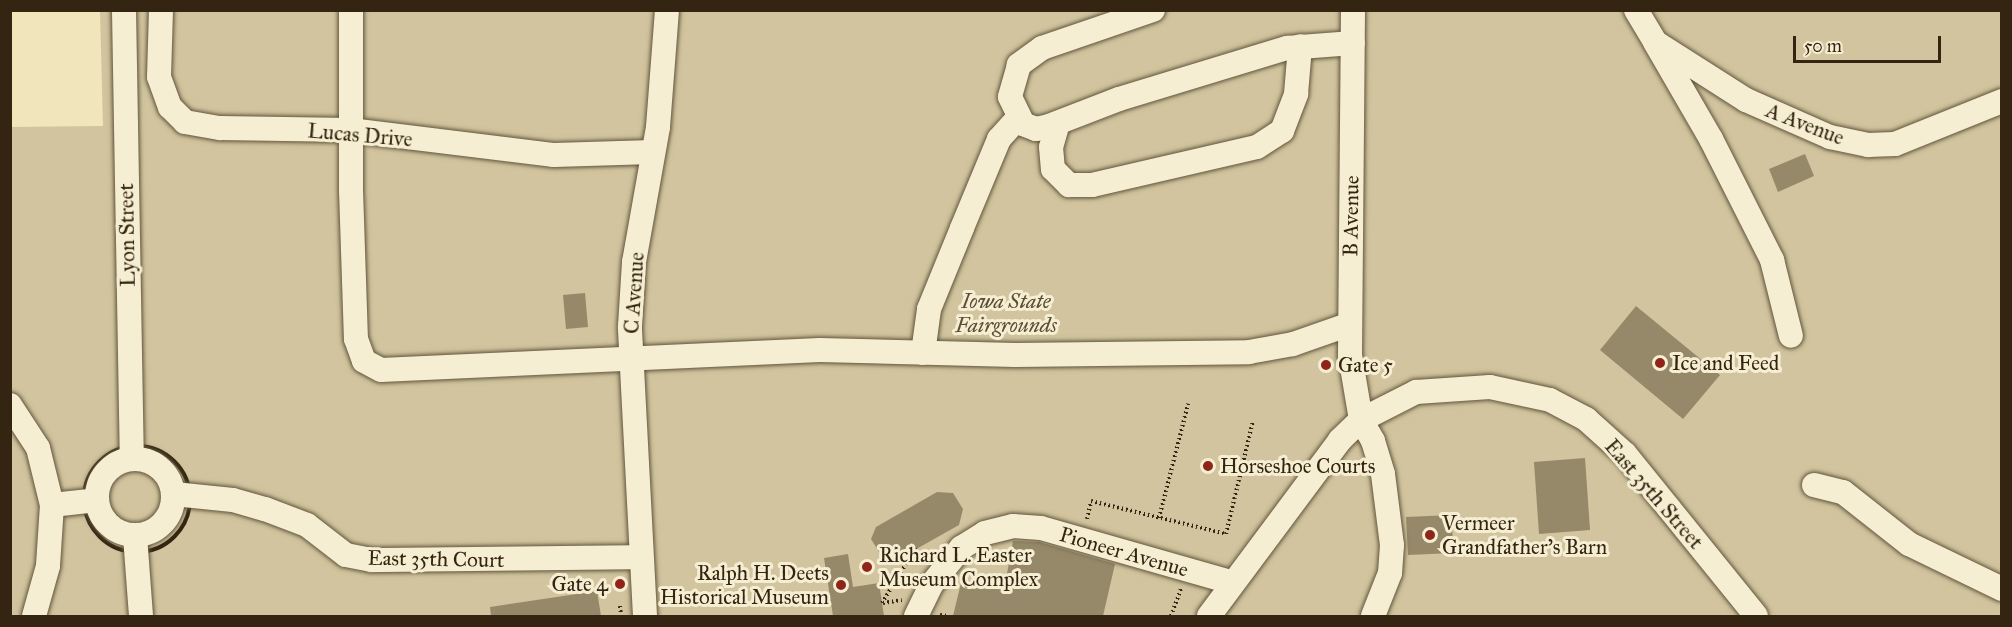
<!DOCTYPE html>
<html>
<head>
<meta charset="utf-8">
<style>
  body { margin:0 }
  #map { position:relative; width:2012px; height:627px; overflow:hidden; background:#f1e5bb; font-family:"IM FELL Great Primer",serif }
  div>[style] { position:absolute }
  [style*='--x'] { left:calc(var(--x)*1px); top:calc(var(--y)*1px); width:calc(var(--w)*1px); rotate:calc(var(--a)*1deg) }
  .green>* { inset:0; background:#d1c49e }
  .building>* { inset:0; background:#968969 }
  .path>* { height:4px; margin-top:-2px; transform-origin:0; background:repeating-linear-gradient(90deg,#332511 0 1.5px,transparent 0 4.5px) }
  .path>.ring { margin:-2px; padding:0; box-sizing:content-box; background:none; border:4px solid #332511; border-radius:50% }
  .roads { filter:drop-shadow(0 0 2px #62553c) drop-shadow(0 0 2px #62553c) }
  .minor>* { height:24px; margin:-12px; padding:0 12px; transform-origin:12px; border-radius:12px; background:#f6eed3 }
  .minor>.ring { margin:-12px; padding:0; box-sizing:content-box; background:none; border:24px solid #f6eed3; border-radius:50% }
  .dots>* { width:16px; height:16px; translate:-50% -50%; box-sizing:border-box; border:3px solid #f6eed3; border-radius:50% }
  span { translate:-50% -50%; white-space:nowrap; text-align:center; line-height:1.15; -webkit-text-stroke:6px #f6eed3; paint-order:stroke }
  .street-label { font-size:21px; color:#332511 }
  .park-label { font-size:21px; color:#5a4d34; font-style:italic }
  .poi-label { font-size:21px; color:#332511 }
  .left { translate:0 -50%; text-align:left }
  .right { translate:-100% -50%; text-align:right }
  .frame { position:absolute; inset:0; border:12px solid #332511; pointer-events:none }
  .scale { position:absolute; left:1793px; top:36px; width:148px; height:27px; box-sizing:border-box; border:3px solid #332511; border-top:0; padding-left:8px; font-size:18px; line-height:21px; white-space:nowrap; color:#332511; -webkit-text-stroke:4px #f6eed3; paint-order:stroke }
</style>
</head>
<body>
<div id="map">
  <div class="green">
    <i style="clip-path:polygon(100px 11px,2001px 11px,2001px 616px,11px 616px,10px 127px,103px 126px)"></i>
  </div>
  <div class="building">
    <i style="clip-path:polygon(1805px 154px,1814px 176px,1778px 192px,1769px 169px)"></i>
    <i style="clip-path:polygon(585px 293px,588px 327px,566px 329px,563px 295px)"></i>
    <i style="clip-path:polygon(1636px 306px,1720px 375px,1683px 419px,1600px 350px)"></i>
    <i style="clip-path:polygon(1585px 458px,1590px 530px,1539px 534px,1534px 462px)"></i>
    <i style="clip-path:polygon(937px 492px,953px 493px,963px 509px,959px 525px,895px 561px,881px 555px,871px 539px,876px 527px)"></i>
    <i style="clip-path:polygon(1452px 515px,1453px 553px,1408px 555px,1406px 517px)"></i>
    <i style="clip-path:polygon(1013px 541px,1039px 542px,1115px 564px,1103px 616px,953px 616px,961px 583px,1004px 590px)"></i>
    <i style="clip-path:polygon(848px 554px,853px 587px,879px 583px,884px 616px,833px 616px,824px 558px)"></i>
    <i style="clip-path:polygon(597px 591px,601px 616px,491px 616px,490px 607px)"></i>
  </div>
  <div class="path">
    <i class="ring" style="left:84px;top:446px;width:102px;height:102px"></i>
    <i style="--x:1159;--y:518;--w:118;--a:-75.7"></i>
    <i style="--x:1087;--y:519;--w:18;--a:-77"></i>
    <i style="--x:1091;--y:501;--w:139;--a:13.7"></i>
    <i style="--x:1226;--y:534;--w:116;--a:-76.6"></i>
    <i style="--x:882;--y:603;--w:63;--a:-58.6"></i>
    <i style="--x:915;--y:549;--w:15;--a:62"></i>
    <i style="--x:883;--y:603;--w:19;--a:-9"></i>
    <i style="--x:620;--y:606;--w:10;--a:84"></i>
    <i style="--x:940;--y:615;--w:8;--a:7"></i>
    <i style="--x:1171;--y:616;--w:30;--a:-70"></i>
  </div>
  <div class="roads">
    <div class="minor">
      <i style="--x:124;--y:10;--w:449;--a:89"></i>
      <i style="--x:161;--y:10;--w:67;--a:91.7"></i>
      <i style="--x:159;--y:77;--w:32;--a:70"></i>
      <i style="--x:170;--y:107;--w:21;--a:45"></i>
      <i style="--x:185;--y:122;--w:36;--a:10"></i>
      <i style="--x:220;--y:128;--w:130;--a:0.9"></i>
      <i style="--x:350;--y:130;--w:206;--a:7"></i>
      <i style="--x:554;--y:155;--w:99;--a:-1.7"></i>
      <i style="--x:351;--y:10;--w:180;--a:90"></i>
      <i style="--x:351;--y:190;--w:149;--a:88.1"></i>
      <i style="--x:356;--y:339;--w:23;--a:70"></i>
      <i style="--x:364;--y:361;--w:19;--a:28"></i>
      <i style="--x:381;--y:370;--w:439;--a:-2.6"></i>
      <i style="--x:820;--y:350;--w:195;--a:1.5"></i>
      <i style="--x:1015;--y:355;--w:234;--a:-0.7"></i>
      <i style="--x:1249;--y:352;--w:45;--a:-10.3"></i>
      <i style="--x:1293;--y:344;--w:60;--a:-19.3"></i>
      <i style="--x:1153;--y:10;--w:117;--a:161.1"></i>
      <i style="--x:1042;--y:48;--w:29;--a:144"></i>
      <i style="--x:1019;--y:65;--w:33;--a:106"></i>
      <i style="--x:1010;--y:97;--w:30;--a:64"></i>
      <i style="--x:1023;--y:124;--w:14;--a:21"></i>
      <i style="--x:1036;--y:129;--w:13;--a:-13"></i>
      <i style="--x:1049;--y:126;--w:75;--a:-21.1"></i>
      <i style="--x:1119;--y:99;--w:176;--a:-16.9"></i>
      <i style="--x:1287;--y:48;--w:66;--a:-4.3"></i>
      <i style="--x:1353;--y:10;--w:345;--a:90.5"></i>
      <i style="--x:1350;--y:355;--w:66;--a:80.4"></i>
      <i style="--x:1361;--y:420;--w:24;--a:60"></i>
      <i style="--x:1373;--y:441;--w:34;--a:73"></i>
      <i style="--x:1383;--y:474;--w:72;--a:82.8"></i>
      <i style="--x:1392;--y:545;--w:28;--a:94"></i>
      <i style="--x:1390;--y:573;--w:46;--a:111.6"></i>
      <i style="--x:1636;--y:10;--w:37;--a:59"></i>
      <i style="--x:1655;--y:42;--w:108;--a:32.5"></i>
      <i style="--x:1746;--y:100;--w:92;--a:23.8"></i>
      <i style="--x:1830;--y:137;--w:39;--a:12"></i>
      <i style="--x:1868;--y:145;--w:27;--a:-2"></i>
      <i style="--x:1895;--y:144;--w:115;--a:-21.9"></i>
      <i style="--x:1656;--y:44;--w:110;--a:59.9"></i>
      <i style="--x:1711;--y:139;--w:136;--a:63.2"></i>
      <i style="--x:1772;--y:260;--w:78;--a:76"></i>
      <i style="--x:1058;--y:123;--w:25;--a:106"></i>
      <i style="--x:1051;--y:147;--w:22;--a:85"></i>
      <i style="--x:1053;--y:169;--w:23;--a:45"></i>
      <i style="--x:1069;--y:185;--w:23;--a:0"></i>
      <i style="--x:1092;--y:185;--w:169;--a:-13"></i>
      <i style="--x:1257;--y:147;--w:30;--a:-33"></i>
      <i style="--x:1282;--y:131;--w:40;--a:-69"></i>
      <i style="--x:1296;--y:94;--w:48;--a:-85.2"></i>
      <i style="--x:923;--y:353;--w:44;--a:-82.2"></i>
      <i style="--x:929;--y:309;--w:87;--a:-67.8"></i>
      <i style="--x:962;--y:228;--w:96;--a:-67.4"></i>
      <i style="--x:999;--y:139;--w:30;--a:-48"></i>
      <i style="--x:10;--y:405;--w:51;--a:56.9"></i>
      <i style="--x:38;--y:448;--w:59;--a:76.2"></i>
      <i style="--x:52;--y:505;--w:61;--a:93.8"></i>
      <i style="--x:48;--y:566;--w:52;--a:105.6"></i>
      <i class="ring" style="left:97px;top:459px;width:52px;height:52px"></i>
      <i style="--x:1814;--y:485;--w:30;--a:14"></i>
      <i style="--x:1843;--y:492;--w:84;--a:38.2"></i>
      <i style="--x:1909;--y:544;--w:103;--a:25.8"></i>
      <i style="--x:174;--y:494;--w:59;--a:5.8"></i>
      <i style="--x:233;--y:500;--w:33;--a:16"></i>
      <i style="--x:265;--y:509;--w:45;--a:20.9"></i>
      <i style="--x:307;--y:525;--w:49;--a:37.6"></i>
      <i style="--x:346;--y:555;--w:26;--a:11"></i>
      <i style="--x:372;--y:560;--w:269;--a:-0.6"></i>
      <i style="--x:52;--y:505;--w:45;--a:-6.3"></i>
      <i style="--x:135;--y:536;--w:80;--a:85.7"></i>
      <i style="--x:645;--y:616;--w:290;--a:-93"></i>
      <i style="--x:630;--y:326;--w:64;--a:-86.4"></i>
      <i style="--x:634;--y:262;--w:137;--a:-79.9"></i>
      <i style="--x:658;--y:127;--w:117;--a:-85.6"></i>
      <i style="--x:916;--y:616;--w:34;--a:-64"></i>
      <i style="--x:931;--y:585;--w:48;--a:-51"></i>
      <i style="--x:961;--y:548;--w:28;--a:-32"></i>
      <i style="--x:985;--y:533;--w:29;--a:-14"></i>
      <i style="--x:1013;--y:526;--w:28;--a:4"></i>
      <i style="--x:1041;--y:528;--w:198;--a:15.9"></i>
      <i style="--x:1209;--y:616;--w:219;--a:-53.3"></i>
      <i style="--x:1340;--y:440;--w:29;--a:-44"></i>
      <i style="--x:1361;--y:420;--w:62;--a:-27"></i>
      <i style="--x:1416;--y:392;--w:74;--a:-3.9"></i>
      <i style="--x:1490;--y:387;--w:61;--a:12.2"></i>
      <i style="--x:1550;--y:400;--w:41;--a:27.8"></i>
      <i style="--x:1586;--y:419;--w:52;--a:41.9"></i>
      <i style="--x:1625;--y:454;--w:208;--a:51"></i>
    </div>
  </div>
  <div class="dots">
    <i style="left:1660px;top:363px;background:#8f2418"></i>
    <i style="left:1326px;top:365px;background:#8f2418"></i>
    <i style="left:1208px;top:466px;background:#8f2418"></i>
    <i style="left:1430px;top:535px;background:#8f2418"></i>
    <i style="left:867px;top:567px;background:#8f2418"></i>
    <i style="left:620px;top:584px;background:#8f2418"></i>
    <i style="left:841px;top:585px;background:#8f2418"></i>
  </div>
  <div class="street-label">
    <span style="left:1805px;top:124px;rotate:21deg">A Avenue</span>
    <span style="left:360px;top:135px;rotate:5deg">Lucas Drive</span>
    <span style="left:1351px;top:216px;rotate:-89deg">B Avenue</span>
    <span style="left:127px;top:235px;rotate:-91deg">Lyon Street</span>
    <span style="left:634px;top:293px;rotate:-86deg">C Avenue</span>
    <span style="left:1654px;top:494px;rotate:49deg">East 35th Street</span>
    <span style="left:1124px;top:552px;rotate:16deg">Pioneer Avenue</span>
    <span style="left:436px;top:559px;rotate:1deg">East 35th Court</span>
  </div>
  <div class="park-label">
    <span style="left:1006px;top:313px">Iowa State<br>Fairgrounds</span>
  </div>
  <div class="poi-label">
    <span class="left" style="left:1672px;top:363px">Ice and Feed</span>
    <span class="left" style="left:1338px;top:365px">Gate 5</span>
    <span class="left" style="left:1220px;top:466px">Horseshoe Courts</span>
    <span class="left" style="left:1442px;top:535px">Vermeer<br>Grandfather’s Barn</span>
    <span class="left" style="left:879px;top:567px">Richard L. Easter<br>Museum Complex</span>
    <span class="right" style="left:829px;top:585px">Ralph H. Deets<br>Historical Museum</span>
    <span class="right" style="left:608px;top:584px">Gate 4</span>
  </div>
  <div class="frame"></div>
  <div class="scale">50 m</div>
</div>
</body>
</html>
